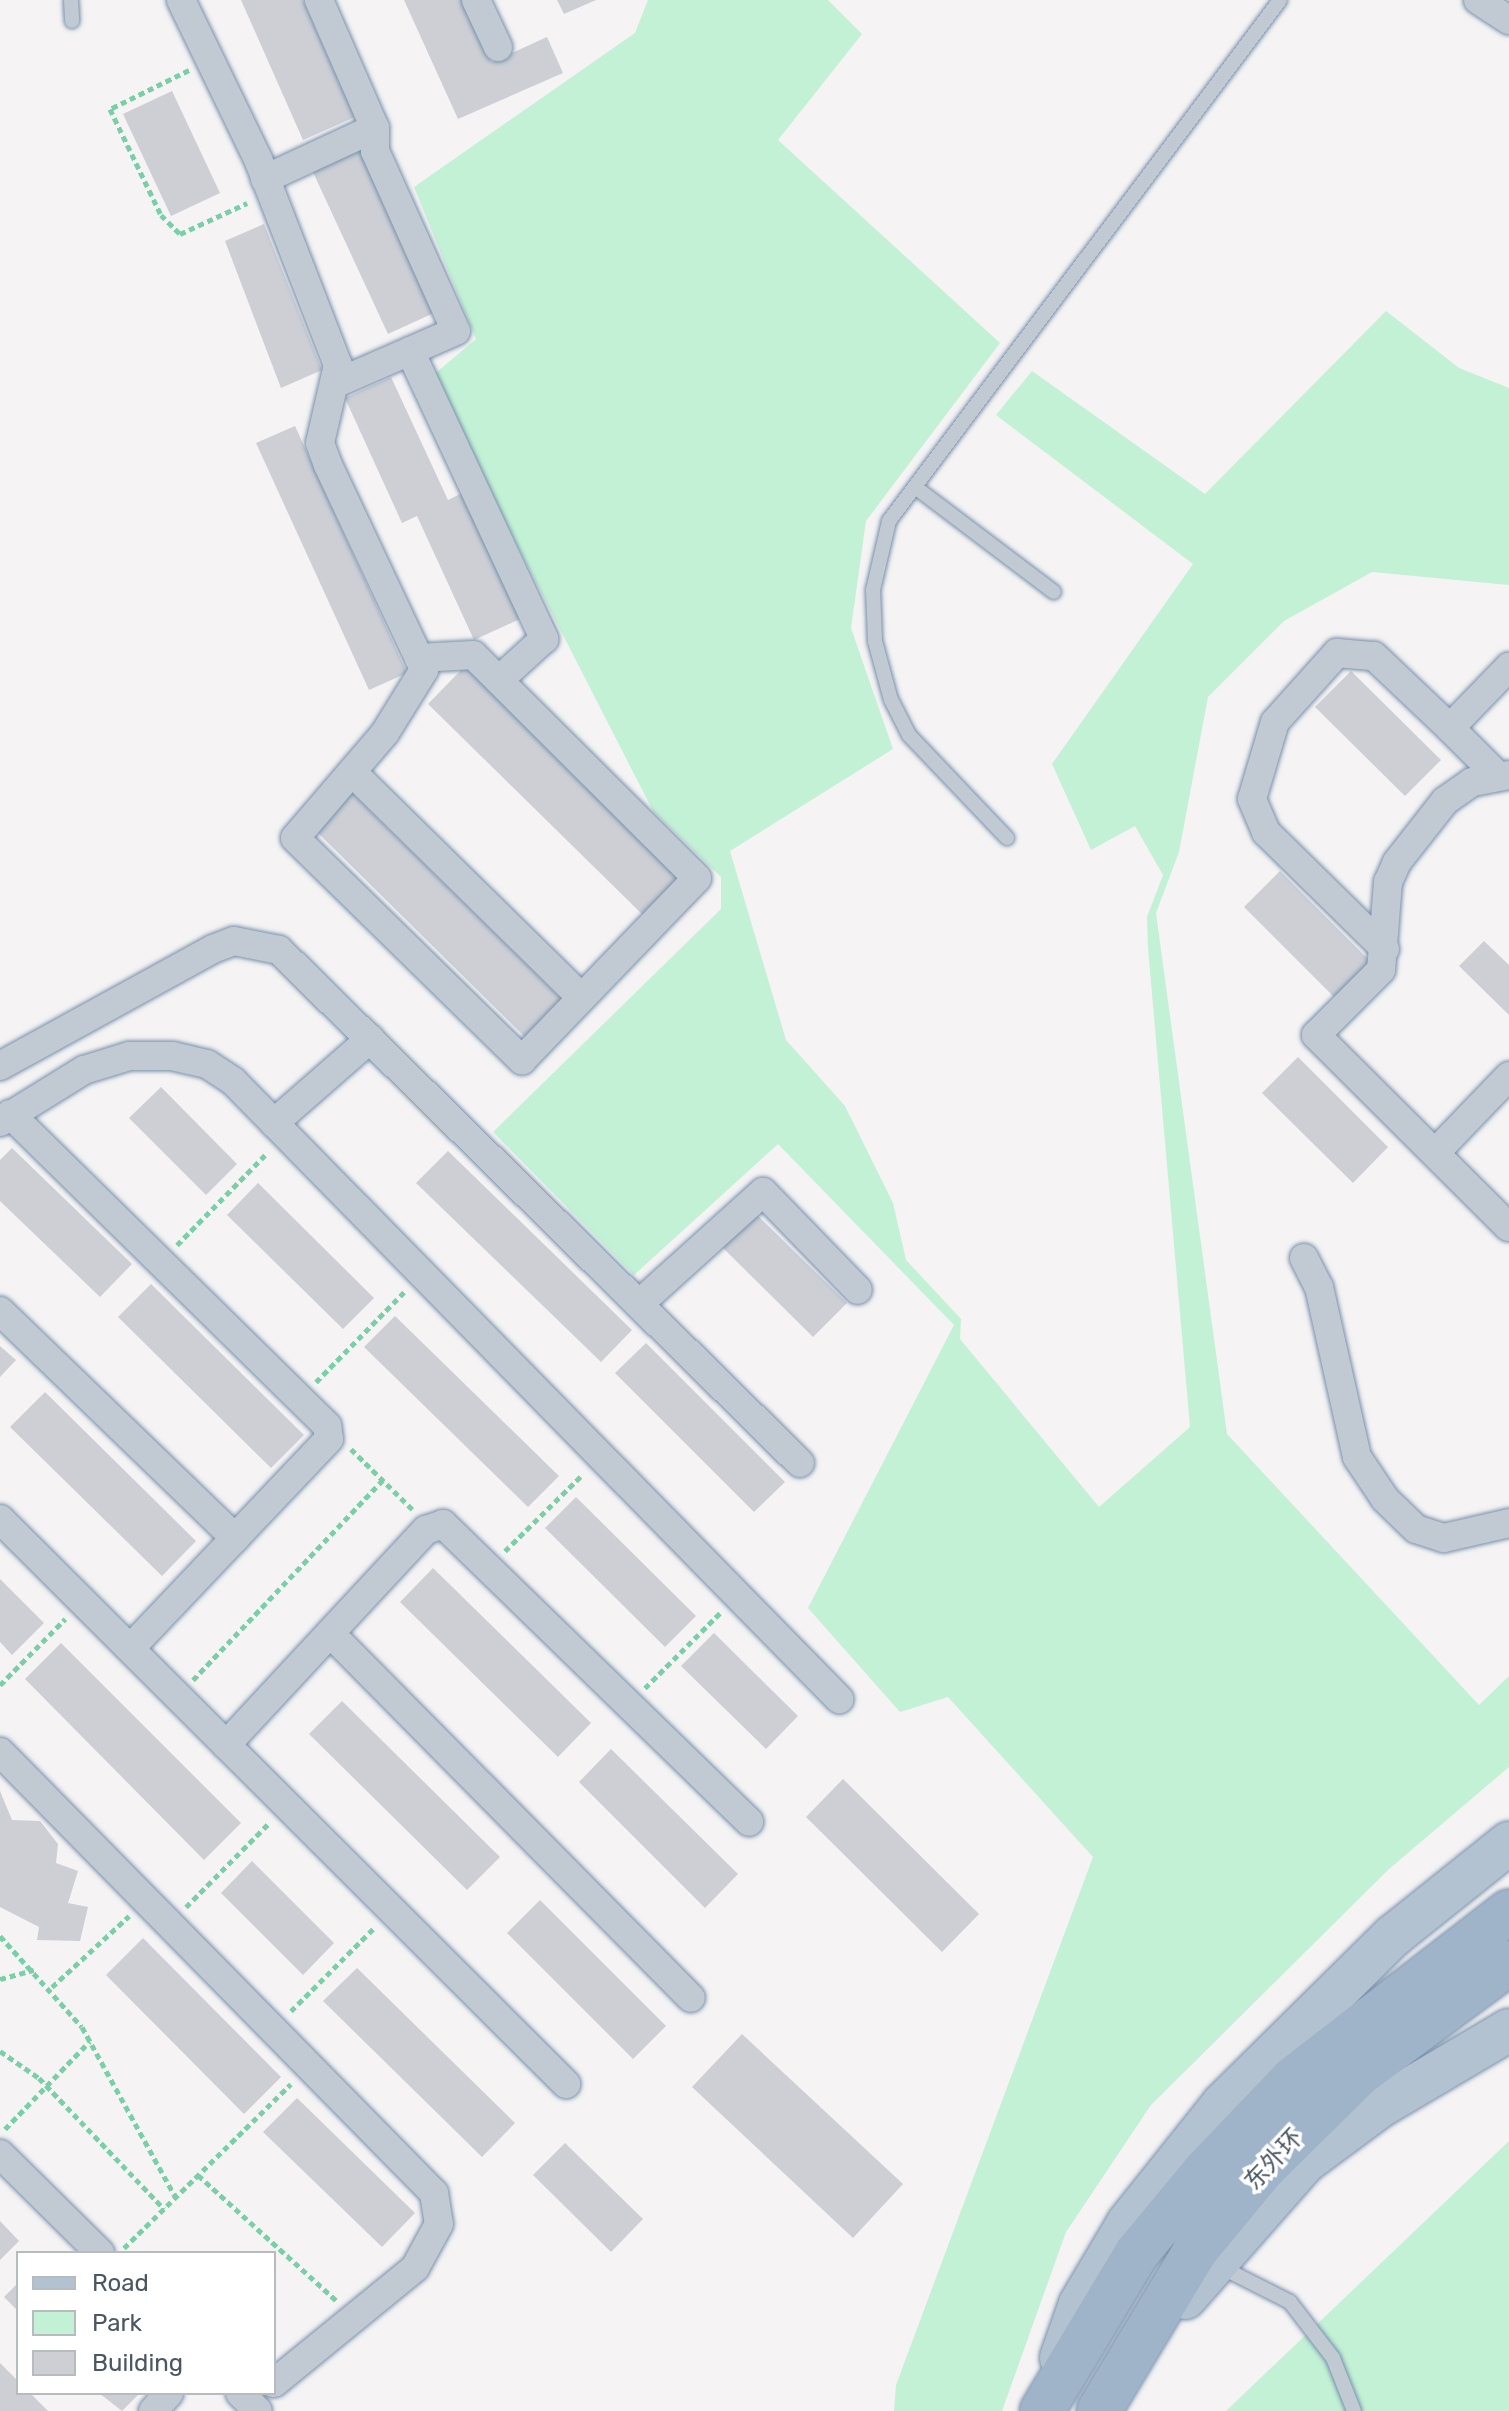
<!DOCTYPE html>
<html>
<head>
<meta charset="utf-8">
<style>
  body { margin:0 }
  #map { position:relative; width:1509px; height:2411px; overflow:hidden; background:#f5f3f3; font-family:Rubik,"Noto Sans SC",sans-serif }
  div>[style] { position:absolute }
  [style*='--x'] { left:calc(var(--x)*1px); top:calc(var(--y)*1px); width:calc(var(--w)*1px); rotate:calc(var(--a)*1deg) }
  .green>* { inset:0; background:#c3f1d5 }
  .building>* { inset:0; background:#cdcfd5 }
  .path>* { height:5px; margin-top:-2.5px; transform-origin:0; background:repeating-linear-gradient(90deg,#7ad0a6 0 6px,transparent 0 10px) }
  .roads { filter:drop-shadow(0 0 2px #7690ad) drop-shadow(0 0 2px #7690ad) }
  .service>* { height:14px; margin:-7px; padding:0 7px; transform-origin:7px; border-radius:7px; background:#c1cad2 }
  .minor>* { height:28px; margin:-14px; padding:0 14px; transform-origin:14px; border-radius:14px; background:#c1cad2 }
  .primary>* { height:42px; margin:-21px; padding:0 21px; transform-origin:21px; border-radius:21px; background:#b3c2d1 }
  .trunk>* { height:44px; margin:-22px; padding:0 22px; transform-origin:22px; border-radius:22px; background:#9fb4c9 }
  span { translate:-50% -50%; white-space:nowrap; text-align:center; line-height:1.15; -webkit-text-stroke:7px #fff; paint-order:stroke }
  .street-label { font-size:24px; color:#4a5661 }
  .legend { position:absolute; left:16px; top:2251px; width:260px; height:144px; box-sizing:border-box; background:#fff; border:2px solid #b7bbc0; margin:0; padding:10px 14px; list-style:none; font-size:24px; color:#4a5661 }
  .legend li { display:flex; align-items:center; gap:16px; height:40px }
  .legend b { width:40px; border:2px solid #b7bbc0 }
</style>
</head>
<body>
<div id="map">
  <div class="green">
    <i style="clip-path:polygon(648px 0,828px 0,862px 34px,778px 140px,1000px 343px,866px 521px,851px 628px,893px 749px,730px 851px,786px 1040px,845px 1106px,893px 1203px,906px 1260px,961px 1319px,960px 1339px,1099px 1507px,1190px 1427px,1148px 948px,1147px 917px,1163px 875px,1135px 826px,1091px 850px,1052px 764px,1193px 564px,996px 415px,1032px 371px,1205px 494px,1386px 311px,1459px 368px,1509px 388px,1509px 585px,1372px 572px,1284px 621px,1208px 697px,1179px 852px,1156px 913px,1227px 1434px,1479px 1705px,1509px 1676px,1509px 1767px,1389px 1869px,1151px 2105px,1066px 2232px,1002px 2411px,894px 2411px,896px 2385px,1093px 1857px,948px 1697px,900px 1712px,808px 1608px,954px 1325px,778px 1144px,634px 1275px,493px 1132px,721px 909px,721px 877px,653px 811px,431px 377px,476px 339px,414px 187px,635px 33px)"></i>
    <i style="clip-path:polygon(1509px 2141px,1509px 2411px,1226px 2411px)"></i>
  </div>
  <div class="building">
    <i style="clip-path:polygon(241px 0,303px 0,355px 117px,303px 140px)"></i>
    <i style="clip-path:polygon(404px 0,464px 0,492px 62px,547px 37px,563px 73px,458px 119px)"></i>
    <i style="clip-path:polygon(557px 0,596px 0,564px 14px)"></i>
    <i style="clip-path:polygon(172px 91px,220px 193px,171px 216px,123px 114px)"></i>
    <i style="clip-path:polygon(360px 148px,436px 312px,388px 334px,312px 170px)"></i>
    <i style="clip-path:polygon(264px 224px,322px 370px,281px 388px,225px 241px)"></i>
    <i style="clip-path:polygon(391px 377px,448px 500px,462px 493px,520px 619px,474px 640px,417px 516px,402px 523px,345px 398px)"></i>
    <i style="clip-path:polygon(295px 426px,407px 673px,369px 690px,256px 443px)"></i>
    <i style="clip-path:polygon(465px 666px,683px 880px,646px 918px,428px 704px)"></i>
    <i style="clip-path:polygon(1351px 671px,1441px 760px,1405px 796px,1315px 707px)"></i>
    <i style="clip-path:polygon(348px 789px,566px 1003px,529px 1041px,312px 827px)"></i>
    <i style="clip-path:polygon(1280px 871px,1370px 961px,1334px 997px,1244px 907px)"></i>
    <i style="clip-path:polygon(1484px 941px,1509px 965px,1509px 1015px,1459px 966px)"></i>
    <i style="clip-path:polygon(1298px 1057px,1388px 1147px,1353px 1183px,1262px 1093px)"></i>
    <i style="clip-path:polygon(161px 1087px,237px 1164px,206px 1195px,129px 1118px)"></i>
    <i style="clip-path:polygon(12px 1148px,132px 1264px,100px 1297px,0 1201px,0 1160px)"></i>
    <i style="clip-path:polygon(448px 1151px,632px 1330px,601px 1362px,416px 1183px)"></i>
    <i style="clip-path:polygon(258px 1183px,374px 1298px,343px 1329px,227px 1215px)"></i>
    <i style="clip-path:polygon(755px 1213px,847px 1303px,813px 1337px,722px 1247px)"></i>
    <i style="clip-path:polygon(151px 1284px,304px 1435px,271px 1468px,118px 1317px)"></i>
    <i style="clip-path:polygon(395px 1316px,559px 1476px,528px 1507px,364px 1347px)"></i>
    <i style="clip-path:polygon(646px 1343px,785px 1482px,754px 1512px,615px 1373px)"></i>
    <i style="clip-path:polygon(0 1346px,16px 1360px,0 1377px)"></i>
    <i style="clip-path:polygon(45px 1392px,196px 1541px,162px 1576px,10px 1427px)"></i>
    <i style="clip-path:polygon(576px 1497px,696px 1616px,665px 1647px,545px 1528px)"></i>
    <i style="clip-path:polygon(433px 1568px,591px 1723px,558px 1757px,400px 1602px)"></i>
    <i style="clip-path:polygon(0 1579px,44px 1623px,12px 1655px,0 1642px)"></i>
    <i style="clip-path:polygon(714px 1633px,798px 1716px,766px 1749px,681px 1666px)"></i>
    <i style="clip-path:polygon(61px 1643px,241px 1823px,204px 1860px,25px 1679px)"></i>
    <i style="clip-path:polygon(342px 1701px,500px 1857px,467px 1890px,309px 1734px)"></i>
    <i style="clip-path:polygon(611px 1749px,738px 1874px,705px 1908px,579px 1782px)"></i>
    <i style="clip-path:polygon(843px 1779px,979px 1914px,942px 1952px,806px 1817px)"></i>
    <i style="clip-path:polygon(0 1791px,12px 1820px,40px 1821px,58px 1844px,56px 1863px,78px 1871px,68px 1903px,88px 1907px,80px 1941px,37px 1940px,39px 1927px,0 1907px)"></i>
    <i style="clip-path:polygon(252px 1861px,334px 1943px,303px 1975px,221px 1893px)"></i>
    <i style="clip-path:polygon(540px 1900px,666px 2026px,633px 2059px,507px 1933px)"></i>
    <i style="clip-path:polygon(143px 1938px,281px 2077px,244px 2114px,106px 1975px)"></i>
    <i style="clip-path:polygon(357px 1968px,515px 2123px,482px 2157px,323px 2001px)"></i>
    <i style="clip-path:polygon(742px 2034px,903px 2184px,853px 2238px,692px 2087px)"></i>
    <i style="clip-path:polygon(297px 2098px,415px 2213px,382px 2247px,263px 2132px)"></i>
    <i style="clip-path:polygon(565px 2143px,643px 2219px,611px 2252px,533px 2175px)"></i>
    <i style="clip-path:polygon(0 2221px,19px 2241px,0 2260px)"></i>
    <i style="clip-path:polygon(18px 2283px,18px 2311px,4px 2297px)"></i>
    <i style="clip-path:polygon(0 2363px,18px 2381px,18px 2393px,30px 2393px,48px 2411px,0 2411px)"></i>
    <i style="clip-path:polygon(99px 2393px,140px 2393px,122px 2411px)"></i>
  </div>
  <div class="path">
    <i style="--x:189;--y:70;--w:88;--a:153.7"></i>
    <i style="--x:110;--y:109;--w:118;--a:64.3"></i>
    <i style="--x:161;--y:215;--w:27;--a:45"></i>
    <i style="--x:180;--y:234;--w:74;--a:-24.8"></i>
    <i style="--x:177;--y:1245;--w:130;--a:-45.6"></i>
    <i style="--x:316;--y:1382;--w:126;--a:-45.6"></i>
    <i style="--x:351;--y:1449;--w:86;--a:44.5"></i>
    <i style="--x:505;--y:1551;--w:110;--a:-44.6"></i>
    <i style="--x:193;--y:1680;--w:276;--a:-46.5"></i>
    <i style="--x:0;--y:1685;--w:93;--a:-45.4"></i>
    <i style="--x:645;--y:1688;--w:106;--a:-45"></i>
    <i style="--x:186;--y:1907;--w:118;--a:-45.3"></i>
    <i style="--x:0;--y:1936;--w:122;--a:48"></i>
    <i style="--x:82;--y:2027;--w:195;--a:61.2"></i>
    <i style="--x:0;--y:1979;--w:35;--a:-15"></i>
    <i style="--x:52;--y:1987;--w:105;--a:-42.7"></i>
    <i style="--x:291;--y:2011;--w:117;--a:-45"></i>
    <i style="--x:0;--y:2051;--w:47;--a:34.7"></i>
    <i style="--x:39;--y:2078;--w:181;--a:46.3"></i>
    <i style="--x:5;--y:2129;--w:122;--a:-46"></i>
    <i style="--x:198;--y:2175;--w:188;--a:42.2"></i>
    <i style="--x:124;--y:2248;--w:234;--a:-44.5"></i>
  </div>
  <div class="roads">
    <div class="service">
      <i style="--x:71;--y:0;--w:21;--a:87"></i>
      <i style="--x:915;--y:487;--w:174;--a:37.1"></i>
      <i style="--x:1007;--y:838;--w:142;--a:-133.6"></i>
      <i style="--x:909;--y:735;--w:39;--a:-117"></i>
      <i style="--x:891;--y:700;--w:61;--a:-105.2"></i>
      <i style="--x:875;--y:641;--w:51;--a:-92.2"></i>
      <i style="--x:873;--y:590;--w:71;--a:-76.9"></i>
      <i style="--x:889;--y:521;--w:651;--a:-53.11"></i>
      <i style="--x:1217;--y:2265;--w:82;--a:26.9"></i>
      <i style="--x:1290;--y:2302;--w:71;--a:52.5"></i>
      <i style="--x:1333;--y:2358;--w:57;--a:68.4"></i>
    </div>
    <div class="minor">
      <i style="--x:181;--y:0;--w:177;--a:64.2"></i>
      <i style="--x:258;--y:159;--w:221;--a:68.8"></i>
      <i style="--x:338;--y:365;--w:80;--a:103"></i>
      <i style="--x:320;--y:443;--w:23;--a:70"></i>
      <i style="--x:328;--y:465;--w:213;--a:64.8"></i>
      <i style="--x:419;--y:658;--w:13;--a:67"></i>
      <i style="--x:424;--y:670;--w:74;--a:121.8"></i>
      <i style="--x:385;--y:733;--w:138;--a:130.6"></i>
      <i style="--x:295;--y:838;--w:318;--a:44.4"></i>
      <i style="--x:522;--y:1060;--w:252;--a:-46.1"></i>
      <i style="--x:697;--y:878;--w:316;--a:-135.1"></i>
      <i style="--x:473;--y:655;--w:54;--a:176.8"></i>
      <i style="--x:319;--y:0;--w:140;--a:66.4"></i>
      <i style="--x:375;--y:128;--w:23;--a:90"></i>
      <i style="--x:375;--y:151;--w:197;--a:65.8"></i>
      <i style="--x:456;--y:331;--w:130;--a:156.4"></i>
      <i style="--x:476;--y:0;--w:52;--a:64.9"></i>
      <i style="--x:1478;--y:0;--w:37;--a:33"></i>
      <i style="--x:265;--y:179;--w:121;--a:-24.9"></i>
      <i style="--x:410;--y:351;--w:318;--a:65"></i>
      <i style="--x:544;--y:639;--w:61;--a:137.7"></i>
      <i style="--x:352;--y:772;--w:322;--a:44.5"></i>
      <i style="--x:1495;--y:773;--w:64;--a:-135"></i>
      <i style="--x:1450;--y:728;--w:85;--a:-46"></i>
      <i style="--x:1509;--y:775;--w:38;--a:169"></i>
      <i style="--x:1472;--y:782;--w:33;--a:145"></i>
      <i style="--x:1445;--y:801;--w:78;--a:128.2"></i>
      <i style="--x:1397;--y:862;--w:22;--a:114"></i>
      <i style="--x:1388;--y:882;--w:88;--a:94.5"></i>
      <i style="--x:1381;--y:970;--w:92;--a:135"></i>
      <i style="--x:1316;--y:1035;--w:272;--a:44.9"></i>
      <i style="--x:1385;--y:949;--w:167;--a:-135.5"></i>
      <i style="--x:1266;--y:832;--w:36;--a:-113"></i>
      <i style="--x:1252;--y:799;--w:80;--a:-73.4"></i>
      <i style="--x:1275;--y:722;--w:93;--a:-48.1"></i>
      <i style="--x:1337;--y:653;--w:37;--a:5"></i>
      <i style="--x:1374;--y:656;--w:105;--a:43.5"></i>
      <i style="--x:0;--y:1066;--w:243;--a:-28.8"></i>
      <i style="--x:213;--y:949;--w:22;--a:-21"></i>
      <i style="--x:234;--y:941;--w:46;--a:11.3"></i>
      <i style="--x:279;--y:950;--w:731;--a:44.56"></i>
      <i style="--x:10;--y:1114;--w:445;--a:44.5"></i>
      <i style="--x:327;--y:1426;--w:13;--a:81"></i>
      <i style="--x:329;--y:1439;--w:289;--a:133.5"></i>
      <i style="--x:0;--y:1122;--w:99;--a:-31.8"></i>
      <i style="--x:84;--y:1070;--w:47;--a:-17.3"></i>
      <i style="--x:129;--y:1056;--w:43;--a:0"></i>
      <i style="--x:172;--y:1056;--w:36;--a:13"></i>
      <i style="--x:207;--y:1064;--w:31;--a:33"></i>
      <i style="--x:233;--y:1081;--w:866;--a:45.56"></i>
      <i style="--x:274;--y:1123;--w:128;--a:-41.2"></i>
      <i style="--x:1435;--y:1153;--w:107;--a:-46.1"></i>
      <i style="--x:1304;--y:1258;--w:33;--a:63"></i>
      <i style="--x:1319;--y:1287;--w:174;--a:77.4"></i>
      <i style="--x:1357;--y:1457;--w:50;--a:56.3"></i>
      <i style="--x:1385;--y:1499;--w:43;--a:44.1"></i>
      <i style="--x:1416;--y:1529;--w:29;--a:18"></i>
      <i style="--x:1444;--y:1538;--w:67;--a:-13"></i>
      <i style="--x:639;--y:1304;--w:167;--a:-42.1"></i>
      <i style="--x:763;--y:1192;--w:136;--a:45.9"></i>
      <i style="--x:0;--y:1311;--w:327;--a:44"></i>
      <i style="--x:0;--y:1519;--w:800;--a:44.95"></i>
      <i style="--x:330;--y:1633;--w:513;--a:45.32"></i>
      <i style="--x:226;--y:1745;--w:294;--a:-47.1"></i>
      <i style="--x:426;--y:1530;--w:18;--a:-19"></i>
      <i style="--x:443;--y:1524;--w:427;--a:44.2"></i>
      <i style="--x:0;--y:1752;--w:619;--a:45.46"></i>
      <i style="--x:434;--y:2193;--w:31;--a:81"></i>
      <i style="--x:439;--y:2224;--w:50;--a:118.6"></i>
      <i style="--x:415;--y:2268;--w:182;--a:140.8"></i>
      <i style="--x:0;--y:2154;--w:141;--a:44.7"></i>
      <i style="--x:240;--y:2393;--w:25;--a:45"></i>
      <i style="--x:153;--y:2411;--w:24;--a:-48"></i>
    </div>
    <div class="primary">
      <i style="--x:1185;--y:2298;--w:181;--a:-48.6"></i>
      <i style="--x:1305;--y:2162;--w:92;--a:-36.6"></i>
      <i style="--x:1379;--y:2107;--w:151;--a:-30.6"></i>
      <i style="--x:1061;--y:2358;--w:57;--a:-70.6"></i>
      <i style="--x:1080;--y:2304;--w:94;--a:-59.3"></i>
      <i style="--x:1128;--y:2223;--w:152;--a:-51.4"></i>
      <i style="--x:1223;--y:2104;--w:239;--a:-44.7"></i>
      <i style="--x:1393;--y:1936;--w:149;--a:-38.7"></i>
    </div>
    <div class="trunk">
      <i style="--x:1042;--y:2411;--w:184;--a:-59"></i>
      <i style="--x:1137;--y:2253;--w:108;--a:-50.3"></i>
      <i style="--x:1206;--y:2170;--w:127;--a:-46.3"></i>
      <i style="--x:1294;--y:2078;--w:272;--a:-37.7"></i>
      <i style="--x:1099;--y:2411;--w:187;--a:-59"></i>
      <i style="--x:1195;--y:2251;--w:105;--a:-50.4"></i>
      <i style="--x:1262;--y:2170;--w:136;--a:-44.7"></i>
      <i style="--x:1359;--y:2074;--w:187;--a:-36.5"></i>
    </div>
  </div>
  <div class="street-label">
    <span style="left:1274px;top:2160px;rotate:-47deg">东外环</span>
  </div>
  <ul class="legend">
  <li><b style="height:10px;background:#b3c2d1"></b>Road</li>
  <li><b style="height:22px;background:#c3f1d5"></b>Park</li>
  <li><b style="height:22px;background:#cdcfd5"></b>Building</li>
  </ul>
</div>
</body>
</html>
